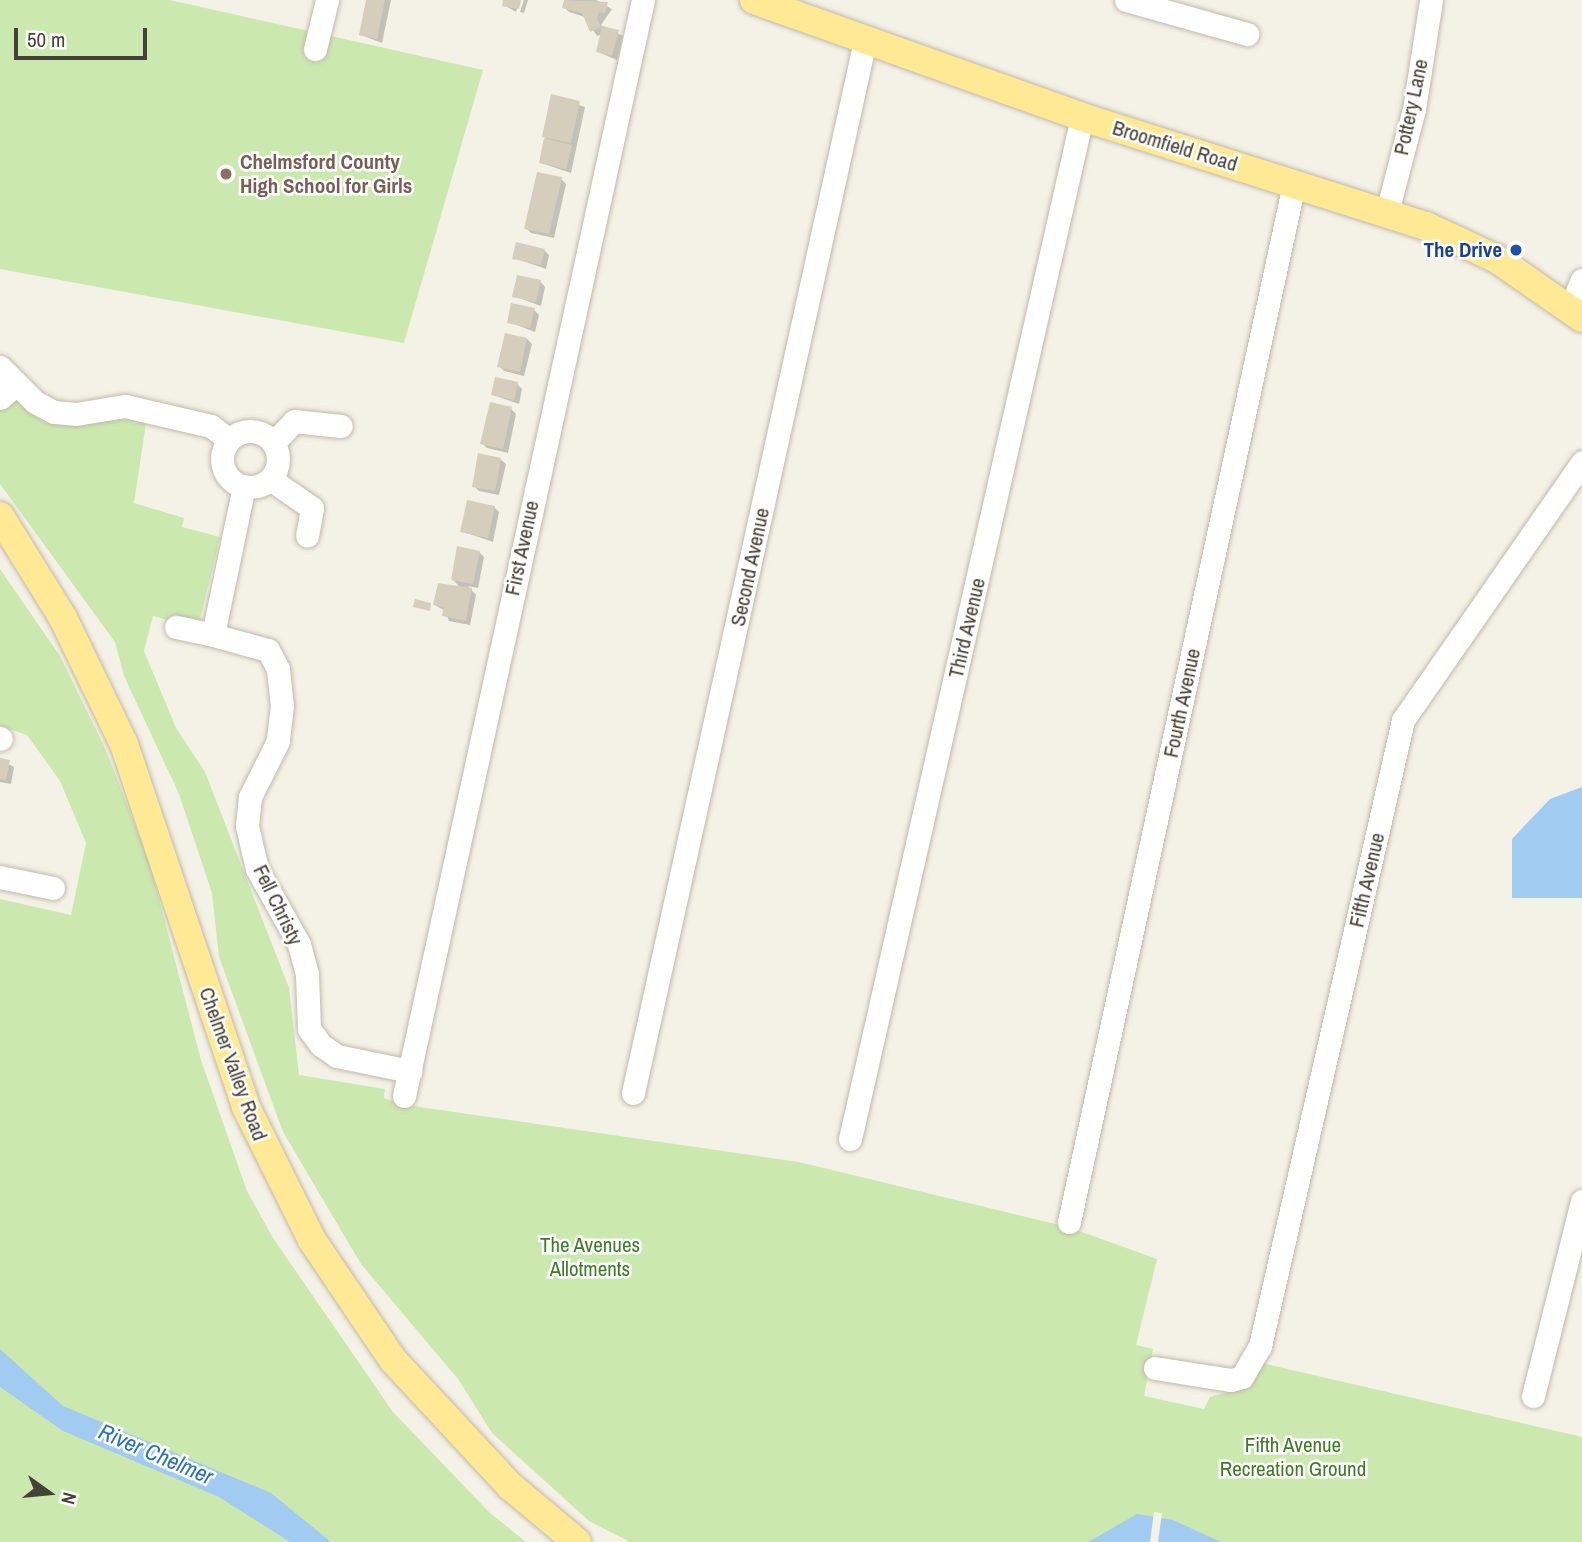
<!DOCTYPE html>
<html>
<head>
<meta charset="utf-8">
<style>
  body { margin:0 }
  #map { position:relative; width:1582px; height:1542px; overflow:hidden; background:#f4f1e7; font-family:"Archivo Narrow",sans-serif }
  div>[style] { position:absolute }
  [style*='--x'] { left:calc(var(--x)*1px); top:calc(var(--y)*1px); width:calc(var(--w)*1px); rotate:calc(var(--a)*1deg) }
  .green>* { inset:0; background:#cbe9af }
  .water>* { inset:0; background:#a2cbf2 }
  .pier>* { inset:0; background:#f4f1e7 }
  .shadow>* { inset:0; background:#0003 }
  .building>* { inset:0; background:#d6cebc }
  .roads { filter:drop-shadow(0 0 2px #c0baa9) drop-shadow(0 0 2px #c0baa9) }
  .minor>* { height:23px; margin:-11.5px; padding:0 11.5px; transform-origin:11.5px; border-radius:11.5px; background:#fff }
  .minor>.ring { margin:-11.5px; padding:0; box-sizing:content-box; background:none; border:23px solid #fff; border-radius:50% }
  .major>* { height:28px; margin:-14px; padding:0 14px; transform-origin:14px; border-radius:14px; background:#ffe995 }
  .dots>* { width:19px; height:19px; translate:-50% -50%; box-sizing:border-box; border:4px solid #fff; border-radius:50% }
  span { translate:-50% -50%; white-space:nowrap; text-align:center; line-height:1.15; -webkit-text-stroke:5px #fff; paint-order:stroke }
  .street-label { font-size:21px; color:#474236 }
  .education-label { font-size:21px; color:#785e54; font-weight:700 }
  .left { translate:0 -50%; text-align:left }
  .transit-label { font-size:21px; color:#164399; font-weight:700 }
  .right { translate:-100% -50%; text-align:right }
  .park-label { font-size:21px; color:#417b27 }
  .water-label { font-size:23px; color:#2b71b7; font-style:italic }
  .north { position:absolute; left:14px; top:1458px; width:70px; height:70px; -webkit-text-stroke:5px #fff; paint-order:stroke; rotate:105deg; font-size:19px; font-weight:700; line-height:28px; text-align:center; color:#474236 }
  .north::after { content:''; display:block; margin:auto; width:24px; height:32px; background:#474236; clip-path:polygon(50% 0,100% 100%,50% 72%,0 100%) }
  .scale { position:absolute; left:14px; top:28px; width:133px; height:32px; box-sizing:border-box; border:4px solid #474236; border-top:0; padding-left:9px; font-size:21px; line-height:24px; white-space:nowrap; color:#474236; -webkit-text-stroke:5px #fff; paint-order:stroke }
</style>
</head>
<body>
<div id="map">
  <div class="green">
    <i style="clip-path:polygon(0 0,170px 0,483px 70px,404px 343px,0 269px)"></i>
    <i style="clip-path:polygon(14px 400px,41px 418px,55px 422px,122px 416px,146px 423px,134px 503px,184px 518px,182px 527px,220px 537px,198px 628px,153px 616px,144px 651px,176px 728px,205px 772px,289px 988px,299px 1075px,385px 1089px,384px 1098px,399px 1104px,799px 1162px,1068px 1227px,1157px 1259px,1136px 1345px,1153px 1349px,1144px 1396px,1204px 1409px,1210px 1397px,1243px 1388px,1257px 1362px,1582px 1437px,1582px 1542px,630px 1542px,589px 1521px,492px 1433px,458px 1379px,361px 1264px,283px 1132px,219px 957px,212px 893px,179px 794px,124px 676px,115px 642px,0 484px,0 410px)"></i>
    <i style="clip-path:polygon(0 569px,60px 656px,105px 748px,149px 861px,201px 1060px,247px 1191px,273px 1238px,393px 1412px,489px 1512px,526px 1542px,0 1542px,0 899px,71px 915px,86px 843px,60px 781px,27px 735px,0 726px)"></i>
  </div>
  <div class="water">
    <i style="clip-path:polygon(1582px 787px,1582px 898px,1512px 898px,1512px 839px,1550px 799px)"></i>
    <i style="clip-path:polygon(0 1349px,63px 1406px,271px 1493px,331px 1542px,290px 1542px,219px 1497px,63px 1431px,0 1387px)"></i>
    <i style="clip-path:polygon(1137px 1514px,1173px 1520px,1221px 1542px,1088px 1542px)"></i>
  </div>
  <div class="pier">
    <i style="clip-path:polygon(1154px 1512px,1162px 1513px,1158px 1542px,1150px 1542px)"></i>
  </div>
  <div class="shadow">
    <i style="clip-path:polygon(368px 0,391px 0,382px 43px,361px 35px)"></i>
    <i style="clip-path:polygon(506px 0,520px 0,516px 12px,504px 5px)"></i>
    <i style="clip-path:polygon(524px 0,528px 0,524px 13px,520px 12px)"></i>
    <i style="clip-path:polygon(566px 0,596px 0,612px 9px,601px 25px,623px 36px,617px 60px,598px 52px,602px 34px,597px 36px,585px 17px,569px 12px,564px 7px)"></i>
    <i style="clip-path:polygon(553px 96px,585px 107px,571px 173px,541px 163px)"></i>
    <i style="clip-path:polygon(561px 179px,566px 184px,554px 238px,531px 233px,526px 228px)"></i>
    <i style="clip-path:polygon(544px 250px,549px 255px,546px 269px,514px 258px)"></i>
    <i style="clip-path:polygon(540px 281px,545px 287px,541px 306px,514px 296px)"></i>
    <i style="clip-path:polygon(534px 310px,539px 315px,535px 332px,509px 322px)"></i>
    <i style="clip-path:polygon(527px 339px,532px 344px,524px 376px,504px 371px,499px 366px)"></i>
    <i style="clip-path:polygon(517px 384px,522px 389px,519px 404px,493px 395px)"></i>
    <i style="clip-path:polygon(511px 409px,516px 414px,508px 453px,487px 448px,482px 443px)"></i>
    <i style="clip-path:polygon(500px 459px,506px 464px,499px 495px,479px 491px,474px 486px)"></i>
    <i style="clip-path:polygon(494px 507px,499px 512px,493px 542px,461px 531px)"></i>
    <i style="clip-path:polygon(479px 552px,484px 557px,478px 588px,468px 586px,476px 595px,470px 625px,449px 621px,445px 611px,435px 605px,461px 588px,452px 579px)"></i>
    <i style="clip-path:polygon(0 760px,14px 767px,11px 784px,0 782px)"></i>
  </div>
  <div class="building">
    <i style="clip-path:polygon(366px 0,385px 0,377px 39px,359px 35px)"></i>
    <i style="clip-path:polygon(503px 0,521px 0,519px 9px,502px 6px)"></i>
    <i style="clip-path:polygon(564px 0,608px 2px,605px 13px,599px 12px,597px 19px,601px 27px,590px 32px,582px 13px,562px 8px)"></i>
    <i style="clip-path:polygon(602px 26px,619px 30px,612px 56px,596px 52px)"></i>
    <i style="clip-path:polygon(551px 94px,580px 101px,571px 143px,542px 137px)"></i>
    <i style="clip-path:polygon(544px 138px,572px 145px,566px 169px,539px 163px)"></i>
    <i style="clip-path:polygon(537px 172px,562px 177px,549px 234px,524px 229px)"></i>
    <i style="clip-path:polygon(516px 242px,545px 249px,541px 265px,512px 259px)"></i>
    <i style="clip-path:polygon(517px 275px,541px 280px,536px 302px,512px 297px)"></i>
    <i style="clip-path:polygon(511px 303px,535px 308px,530px 328px,507px 323px)"></i>
    <i style="clip-path:polygon(505px 333px,527px 338px,520px 372px,497px 367px)"></i>
    <i style="clip-path:polygon(495px 377px,518px 382px,514px 400px,491px 395px)"></i>
    <i style="clip-path:polygon(490px 402px,512px 407px,503px 449px,480px 444px)"></i>
    <i style="clip-path:polygon(478px 453px,501px 458px,495px 491px,472px 487px)"></i>
    <i style="clip-path:polygon(467px 500px,495px 506px,488px 538px,460px 532px)"></i>
    <i style="clip-path:polygon(457px 546px,480px 551px,473px 584px,451px 580px)"></i>
    <i style="clip-path:polygon(438px 583px,472px 588px,466px 621px,442px 616px,444px 607px,433px 605px)"></i>
    <i style="clip-path:polygon(415px 599px,431px 603px,430px 611px,413px 607px)"></i>
    <i style="clip-path:polygon(0 758px,10px 760px,6px 780px,0 779px)"></i>
  </div>
  <div class="roads">
    <div class="minor">
      <i style="--x:1126;--y:0;--w:126;--a:15.7"></i>
      <i style="--x:315;--y:49;--w:50;--a:-76.2"></i>
      <i style="--x:1387;--y:212;--w:106;--a:-75.3"></i>
      <i style="--x:1414;--y:109;--w:110;--a:-81.1"></i>
      <i style="--x:1570;--y:309;--w:31;--a:-68"></i>
      <i style="--x:0;--y:367;--w:49;--a:45"></i>
      <i style="--x:35;--y:402;--w:21;--a:28"></i>
      <i style="--x:54;--y:412;--w:22;--a:5"></i>
      <i style="--x:76;--y:414;--w:50;--a:-9.3"></i>
      <i style="--x:125;--y:406;--w:88;--a:13.1"></i>
      <i style="--x:211;--y:426;--w:23;--a:38"></i>
      <i style="--x:0;--y:398;--w:21;--a:-41"></i>
      <i class="ring" style="left:222px;top:431px;width:33px;height:33px"></i>
      <i style="--x:273;--y:443;--w:30;--a:-46"></i>
      <i style="--x:294;--y:421;--w:47;--a:6.1"></i>
      <i style="--x:270;--y:479;--w:51;--a:34.6"></i>
      <i style="--x:312;--y:508;--w:28;--a:100"></i>
      <i style="--x:244;--y:486;--w:152;--a:101.8"></i>
      <i style="--x:213;--y:635;--w:57;--a:15.3"></i>
      <i style="--x:268;--y:650;--w:21;--a:62"></i>
      <i style="--x:278;--y:669;--w:37;--a:84"></i>
      <i style="--x:282;--y:706;--w:35;--a:97"></i>
      <i style="--x:278;--y:741;--w:63;--a:116.6"></i>
      <i style="--x:250;--y:797;--w:29;--a:96"></i>
      <i style="--x:247;--y:826;--w:44;--a:76.9"></i>
      <i style="--x:257;--y:869;--w:86;--a:60.8"></i>
      <i style="--x:299;--y:944;--w:31;--a:75"></i>
      <i style="--x:307;--y:974;--w:55;--a:87.9"></i>
      <i style="--x:309;--y:1029;--w:20;--a:53"></i>
      <i style="--x:321;--y:1045;--w:19;--a:35"></i>
      <i style="--x:337;--y:1056;--w:75;--a:11.6"></i>
      <i style="--x:176;--y:627;--w:38;--a:12"></i>
      <i style="--x:0;--y:738;--w:1;--a:45"></i>
      <i style="--x:0;--y:877;--w:54;--a:11.7"></i>
      <i style="--x:633;--y:1093;--w:1078;--a:-77.57"></i>
      <i style="--x:404;--y:1096;--w:1122;--a:-77.7"></i>
      <i style="--x:850;--y:1139;--w:1048;--a:-77.21"></i>
      <i style="--x:1069;--y:1222;--w:1062;--a:-77.77"></i>
      <i style="--x:1155;--y:1368;--w:77;--a:9"></i>
      <i style="--x:1231;--y:1380;--w:11;--a:-15"></i>
      <i style="--x:1242;--y:1377;--w:36;--a:-60"></i>
      <i style="--x:1260;--y:1346;--w:642;--a:-77.13"></i>
      <i style="--x:1403;--y:720;--w:314;--a:-55.2"></i>
      <i style="--x:1533;--y:1396;--w:201;--a:-75.9"></i>
    </div>
    <div class="major">
      <i style="--x:754;--y:0;--w:348;--a:19.6"></i>
      <i style="--x:1082;--y:117;--w:361;--a:17.6"></i>
      <i style="--x:1426;--y:226;--w:78;--a:24.9"></i>
      <i style="--x:1497;--y:259;--w:103;--a:34.8"></i>
      <i style="--x:0;--y:516;--w:120;--a:58.3"></i>
      <i style="--x:63;--y:618;--w:140;--a:64.2"></i>
      <i style="--x:124;--y:744;--w:383;--a:71.4"></i>
      <i style="--x:246;--y:1107;--w:148;--a:63.6"></i>
      <i style="--x:312;--y:1240;--w:145;--a:56"></i>
      <i style="--x:393;--y:1360;--w:172;--a:47.1"></i>
      <i style="--x:510;--y:1486;--w:87;--a:39.9"></i>
    </div>
  </div>
  <div class="dots">
    <i style="left:226px;top:174px;background:#8d6e63"></i>
    <i style="left:1516px;top:250px;background:#1a4fb4"></i>
  </div>
  <div class="street-label">
    <span style="left:1411px;top:107px;rotate:-78deg">Pottery Lane</span>
    <span style="left:1175px;top:146px;rotate:17deg">Broomfield Road</span>
    <span style="left:522px;top:548px;rotate:-78deg">First Avenue</span>
    <span style="left:750px;top:567px;rotate:-78deg">Second Avenue</span>
    <span style="left:967px;top:628px;rotate:-77deg">Third Avenue</span>
    <span style="left:1182px;top:703px;rotate:-78deg">Fourth Avenue</span>
    <span style="left:1367px;top:880px;rotate:-77deg">Fifth Avenue</span>
    <span style="left:278px;top:905px;rotate:64deg">Fell Christy</span>
    <span style="left:233px;top:1064px;rotate:70deg">Chelmer Valley Road</span>
  </div>
  <div class="education-label">
    <span class="left" style="left:240px;top:174px">Chelmsford County<br>High School for Girls</span>
  </div>
  <div class="transit-label">
    <span class="right" style="left:1502px;top:250px">The Drive</span>
  </div>
  <div class="park-label">
    <span style="left:590px;top:1257px">The Avenues<br>Allotments</span>
    <span style="left:1293px;top:1457px">Fifth Avenue<br>Recreation Ground</span>
  </div>
  <div class="water-label">
    <span style="left:156px;top:1454px;rotate:23deg">River Chelmer</span>
  </div>
  <div class="north">N</div>
  <div class="scale">50 m</div>
</div>
</body>
</html>
